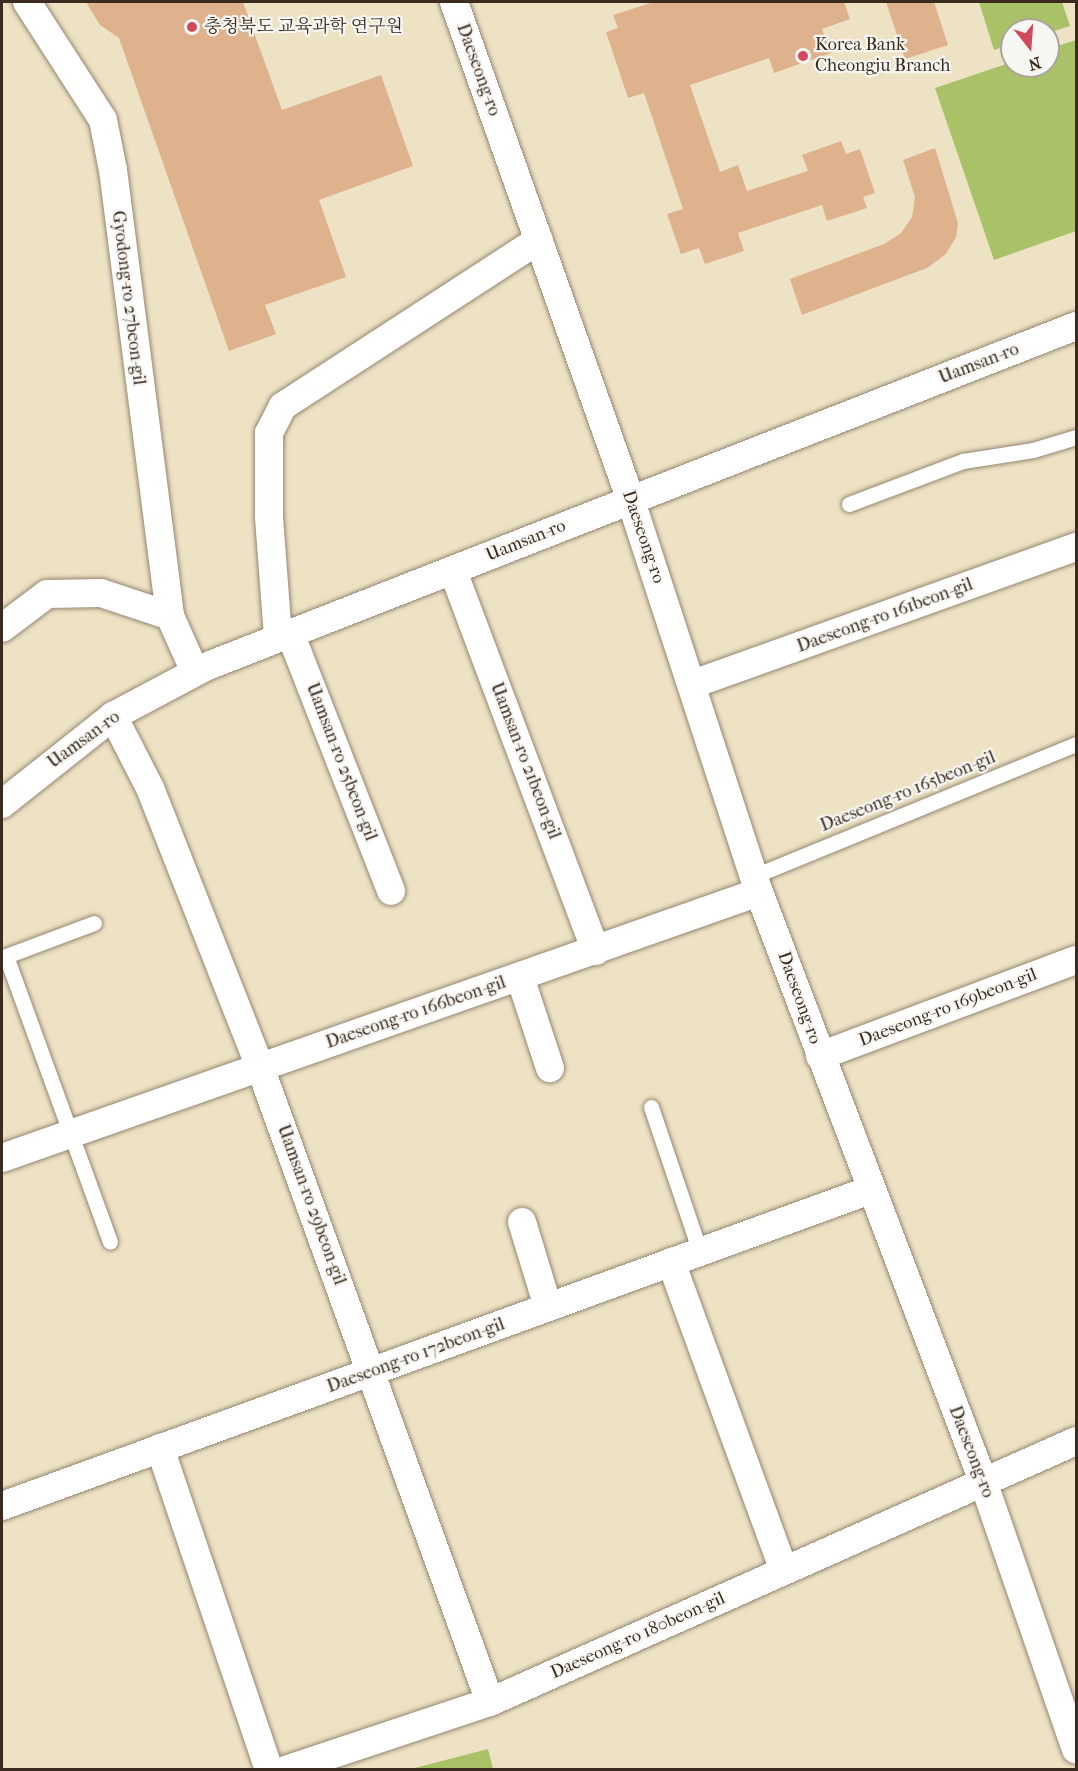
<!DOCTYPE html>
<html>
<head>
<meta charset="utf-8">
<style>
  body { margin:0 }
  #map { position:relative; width:1078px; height:1771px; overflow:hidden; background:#ede2c4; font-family:"IM FELL French Canon","Noto Serif KR",serif }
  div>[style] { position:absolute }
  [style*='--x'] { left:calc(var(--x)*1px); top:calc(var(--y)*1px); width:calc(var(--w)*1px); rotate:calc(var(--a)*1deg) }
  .green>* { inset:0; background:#a9c268 }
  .building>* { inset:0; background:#dfb28e }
  .roads { filter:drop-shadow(0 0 2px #948671) drop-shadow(0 0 2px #948671) }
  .service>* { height:15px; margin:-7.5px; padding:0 7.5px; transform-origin:7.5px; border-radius:7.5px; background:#fff }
  .minor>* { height:28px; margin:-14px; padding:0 14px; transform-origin:14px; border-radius:14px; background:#fff }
  .dots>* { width:16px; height:16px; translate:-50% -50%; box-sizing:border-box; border:3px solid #f6f6f2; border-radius:50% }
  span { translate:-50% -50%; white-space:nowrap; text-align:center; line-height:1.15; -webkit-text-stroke:4.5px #f6f6f2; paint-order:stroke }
  .poi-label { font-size:18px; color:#3b2a1e }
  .left { translate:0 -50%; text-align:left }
  .street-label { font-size:18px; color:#3b2a1e }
  .frame { position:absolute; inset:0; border:3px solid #3b2a1e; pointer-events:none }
  .north { position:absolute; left:1000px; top:18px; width:60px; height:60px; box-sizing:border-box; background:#f6f6f2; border:2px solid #aba49d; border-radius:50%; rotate:163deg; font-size:16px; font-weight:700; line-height:24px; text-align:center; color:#3b2a1e }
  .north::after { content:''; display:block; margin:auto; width:21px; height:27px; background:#d1495b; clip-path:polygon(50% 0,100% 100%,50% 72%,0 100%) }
</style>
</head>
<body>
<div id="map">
  <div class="green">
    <i style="clip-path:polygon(979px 2px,1062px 2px,1070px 26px,1048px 33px,1012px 30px,1012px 44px,994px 50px)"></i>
    <i style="clip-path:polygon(1076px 40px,1076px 231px,994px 260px,935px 88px,1012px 62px,1012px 66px,1048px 66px,1048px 49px)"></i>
    <i style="clip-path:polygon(488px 1749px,493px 1769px,411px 1769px)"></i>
  </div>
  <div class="building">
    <i style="clip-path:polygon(86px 2px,243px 2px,282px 110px,381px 75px,413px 166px,319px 200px,346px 277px,265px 305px,276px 334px,229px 351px,119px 38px,100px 25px)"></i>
    <i style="clip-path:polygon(654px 2px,844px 2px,850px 19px,822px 29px,831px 53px,774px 73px,769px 58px,690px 85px,720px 172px,738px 165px,747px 191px,808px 171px,802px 155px,841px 141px,846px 154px,860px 149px,875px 193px,863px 197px,867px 208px,827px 221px,822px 205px,738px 233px,744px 251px,705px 264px,699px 248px,681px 254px,667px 214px,683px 209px,644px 93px,628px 98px,606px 32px,618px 28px,613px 15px)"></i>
    <i style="clip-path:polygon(886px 2px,934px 2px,948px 45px,905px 59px)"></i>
    <i style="clip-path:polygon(935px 148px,958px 223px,956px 237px,946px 254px,927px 268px,802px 315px,790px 279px,884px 244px,901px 233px,912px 217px,915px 197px,903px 160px)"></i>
  </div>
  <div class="roads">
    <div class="service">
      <i style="--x:849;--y:504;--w:122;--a:-20.7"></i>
      <i style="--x:963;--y:461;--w:71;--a:-8.9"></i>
      <i style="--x:1033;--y:450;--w:45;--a:-16.8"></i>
      <i style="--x:754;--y:876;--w:348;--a:-22.3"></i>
      <i style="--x:94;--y:923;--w:94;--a:159.4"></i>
      <i style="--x:6;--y:956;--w:304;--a:70"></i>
      <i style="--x:651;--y:1107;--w:153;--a:71.3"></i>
    </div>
    <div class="minor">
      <i style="--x:27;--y:2;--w:140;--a:57.2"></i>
      <i style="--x:103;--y:120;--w:51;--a:78.7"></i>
      <i style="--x:113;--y:170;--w:450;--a:82.7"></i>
      <i style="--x:454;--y:2;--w:526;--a:70.46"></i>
      <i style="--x:630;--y:498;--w:415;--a:71.9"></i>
      <i style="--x:759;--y:892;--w:630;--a:69.18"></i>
      <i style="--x:983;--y:1481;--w:284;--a:70.9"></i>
      <i style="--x:453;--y:571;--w:406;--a:69.4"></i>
      <i style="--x:2;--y:628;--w:56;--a:-37.1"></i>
      <i style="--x:47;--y:594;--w:54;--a:-1.1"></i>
      <i style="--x:101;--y:593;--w:73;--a:18.4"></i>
      <i style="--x:170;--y:616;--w:61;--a:65.9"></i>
      <i style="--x:290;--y:633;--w:277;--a:68.6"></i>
      <i style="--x:278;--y:637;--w:121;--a:-94.3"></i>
      <i style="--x:269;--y:516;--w:83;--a:-90"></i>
      <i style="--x:269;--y:433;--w:30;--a:-63"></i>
      <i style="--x:283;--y:406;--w:305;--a:-33"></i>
      <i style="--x:693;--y:684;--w:407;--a:-19.7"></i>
      <i style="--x:113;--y:716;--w:81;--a:62.8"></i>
      <i style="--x:150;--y:788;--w:300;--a:68.5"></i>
      <i style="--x:260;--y:1067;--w:675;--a:70.09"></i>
      <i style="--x:2;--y:804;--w:142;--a:-38.4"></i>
      <i style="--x:113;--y:716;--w:104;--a:-28"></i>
      <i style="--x:205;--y:667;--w:935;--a:-21.38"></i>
      <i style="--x:520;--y:977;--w:96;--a:71.8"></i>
      <i style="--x:820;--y:1056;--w:273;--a:-20.6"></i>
      <i style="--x:2;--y:1158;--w:802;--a:-19.36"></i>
      <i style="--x:522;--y:1222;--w:89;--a:73"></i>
      <i style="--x:671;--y:1262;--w:328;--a:69.9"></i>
      <i style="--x:160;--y:1448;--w:340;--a:71.3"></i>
      <i style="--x:2;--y:1506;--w:924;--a:-20"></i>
      <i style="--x:285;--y:1770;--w:216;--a:-18.4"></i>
      <i style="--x:490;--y:1702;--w:641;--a:-24.01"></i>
    </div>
  </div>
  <div class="dots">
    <i style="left:192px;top:27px;background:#d1495b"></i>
    <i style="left:803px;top:56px;background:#d1495b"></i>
  </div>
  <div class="poi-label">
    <span class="left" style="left:204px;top:27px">충청북도 교육과학 연구원</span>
    <span class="left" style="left:815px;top:56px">Korea Bank<br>Cheongju Branch</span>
  </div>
  <div class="street-label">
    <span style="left:478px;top:70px;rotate:70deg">Daeseong-ro</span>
    <span style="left:128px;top:298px;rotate:83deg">Gyodong-ro 27beon-gil</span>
    <span style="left:979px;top:364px;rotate:-21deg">Uamsan-ro</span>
    <span style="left:643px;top:537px;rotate:71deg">Daeseong-ro</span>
    <span style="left:526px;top:541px;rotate:-22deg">Uamsan-ro</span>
    <span style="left:885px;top:616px;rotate:-20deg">Daeseong-ro 161beon-gil</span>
    <span style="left:84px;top:740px;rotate:-36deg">Uamsan-ro</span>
    <span style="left:525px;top:761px;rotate:69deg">Uamsan-ro 21beon-gil</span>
    <span style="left:341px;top:762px;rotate:69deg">Uamsan-ro 25beon-gil</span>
    <span style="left:908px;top:792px;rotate:-22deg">Daeseong-ro 165beon-gil</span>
    <span style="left:799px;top:998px;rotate:70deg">Daeseong-ro</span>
    <span style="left:948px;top:1008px;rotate:-21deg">Daeseong-ro 169beon-gil</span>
    <span style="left:416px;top:1013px;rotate:-19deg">Daeseong-ro 166beon-gil</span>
    <span style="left:311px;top:1205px;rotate:70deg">Uamsan-ro 29beon-gil</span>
    <span style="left:416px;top:1356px;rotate:-20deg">Daeseong-ro 172beon-gil</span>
    <span style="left:971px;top:1452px;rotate:69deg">Daeseong-ro</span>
    <span style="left:638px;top:1636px;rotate:-24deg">Daeseong-ro 180beon-gil</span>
  </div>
  <div class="frame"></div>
  <div class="north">N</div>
</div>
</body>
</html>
